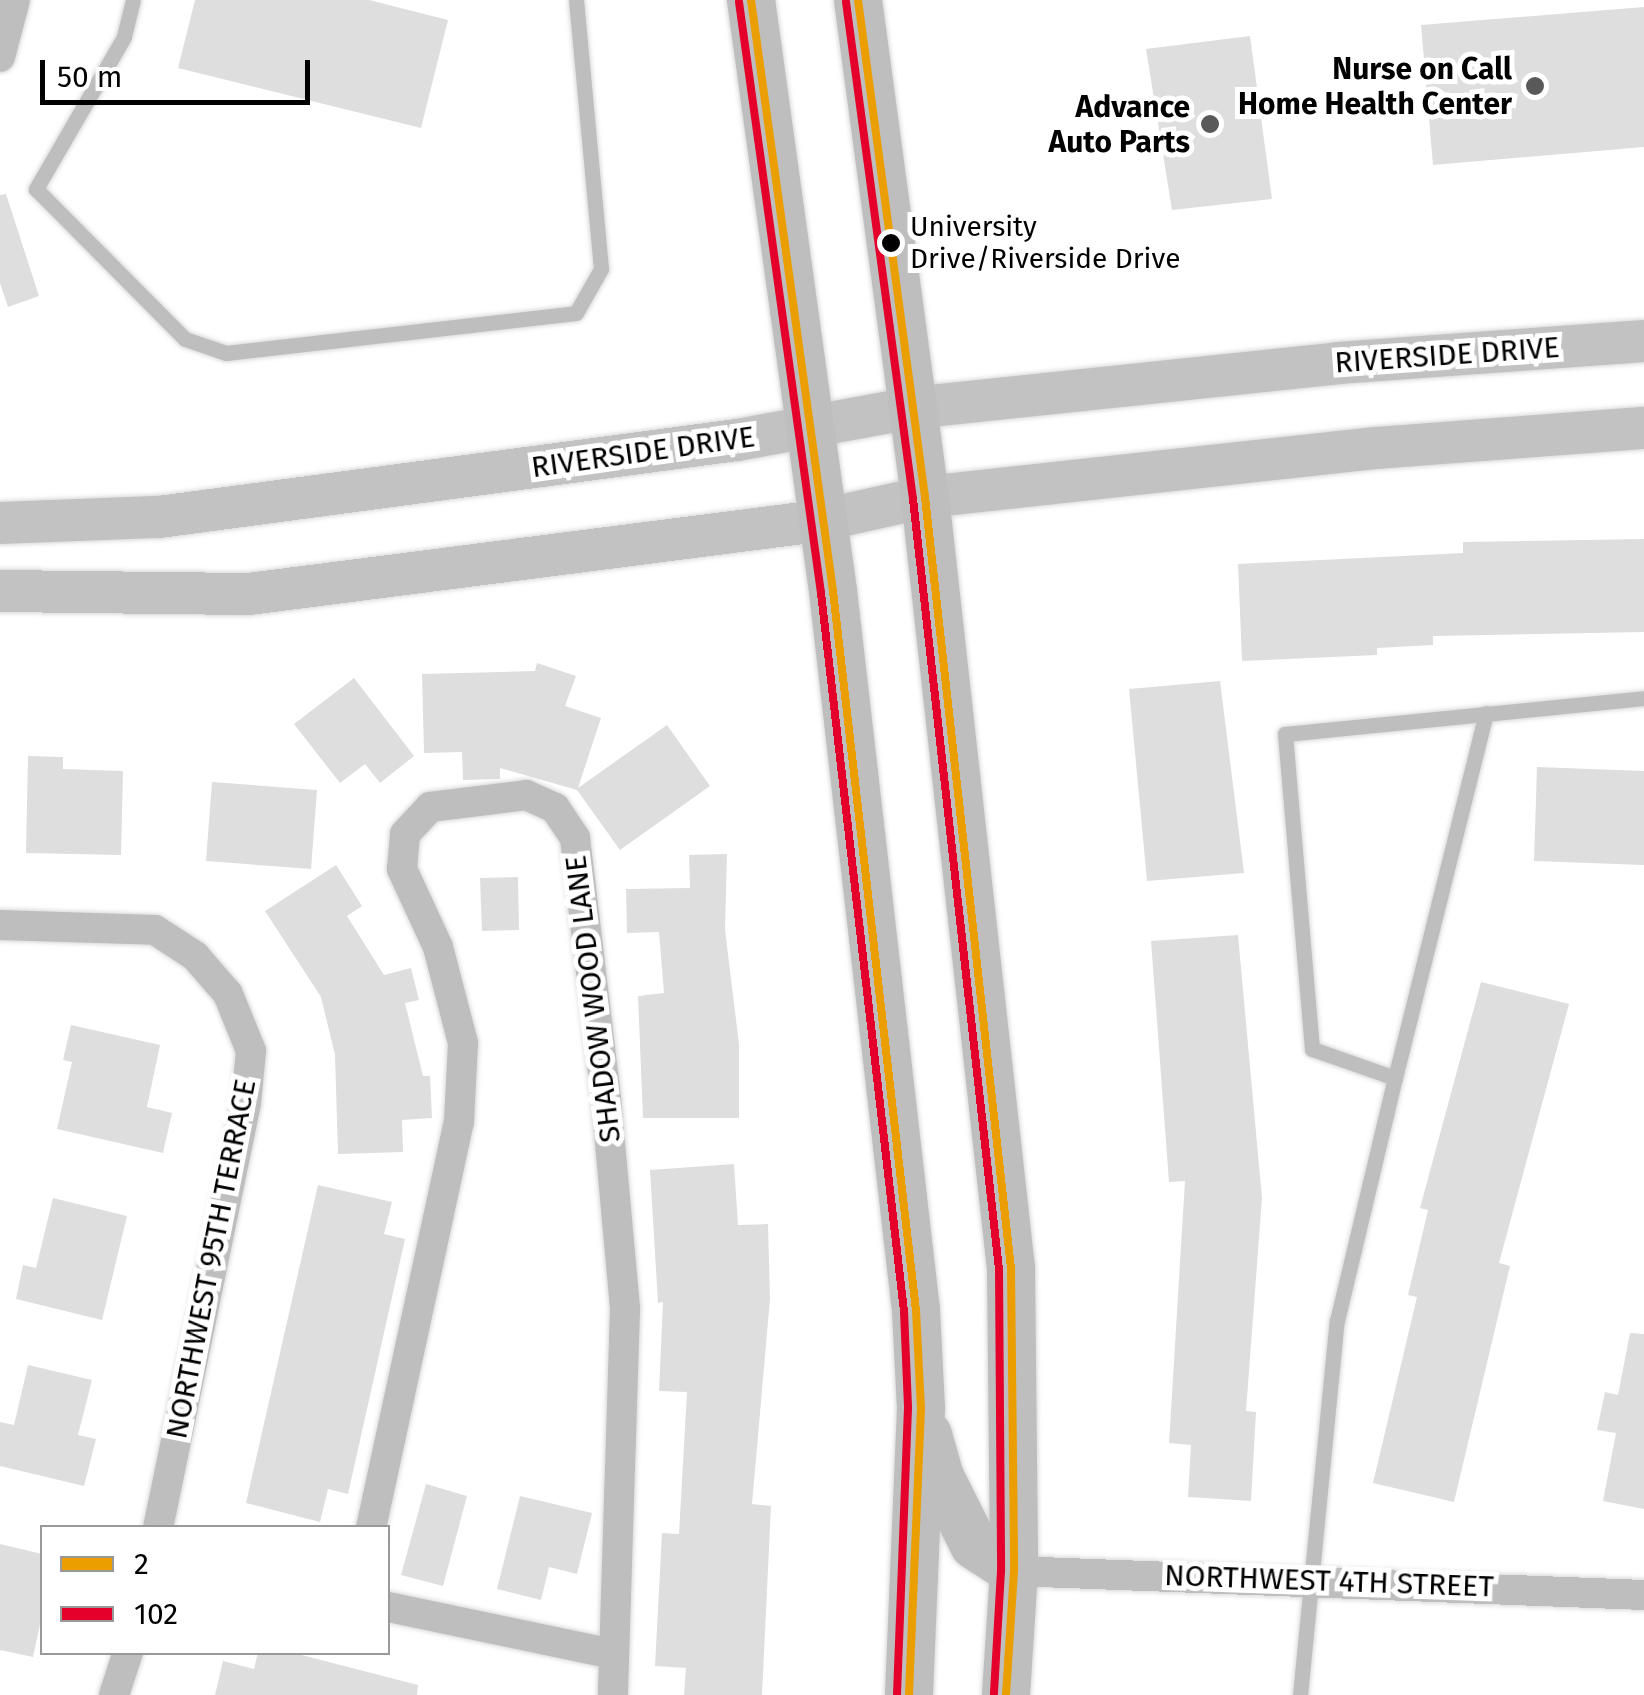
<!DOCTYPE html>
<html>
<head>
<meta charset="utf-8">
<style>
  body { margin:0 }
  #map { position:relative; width:1644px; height:1695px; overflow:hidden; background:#fff; font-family:"Fira Sans",sans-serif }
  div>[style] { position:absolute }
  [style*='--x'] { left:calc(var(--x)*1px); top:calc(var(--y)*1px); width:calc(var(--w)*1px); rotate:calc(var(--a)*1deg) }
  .building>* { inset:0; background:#dedede }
  .roads { filter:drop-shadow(0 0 2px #dbdbdb) drop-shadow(0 0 2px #dbdbdb) }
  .lane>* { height:15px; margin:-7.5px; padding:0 7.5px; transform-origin:7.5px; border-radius:7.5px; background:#bebebe }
  .street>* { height:30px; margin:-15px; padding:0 15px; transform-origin:15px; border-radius:15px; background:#bebebe }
  .secondary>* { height:42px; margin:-21px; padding:0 21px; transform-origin:21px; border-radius:21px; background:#c2c2c2 }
  .primary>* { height:48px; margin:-24px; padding:0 24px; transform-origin:24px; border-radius:24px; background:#bebebe }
  .bus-1>* { height:8px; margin:-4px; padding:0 4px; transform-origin:4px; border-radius:4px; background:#eb9e00 }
  .bus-2>* { height:8px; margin:-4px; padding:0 4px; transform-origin:4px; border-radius:4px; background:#e4002b }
  .dots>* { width:28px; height:28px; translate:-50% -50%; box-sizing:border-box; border:5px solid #fff; border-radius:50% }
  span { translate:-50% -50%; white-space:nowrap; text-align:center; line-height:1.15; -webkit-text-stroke:10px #fff; paint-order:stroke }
  .bus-label { font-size:28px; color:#000 }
  .left { translate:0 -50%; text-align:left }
  .poi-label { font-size:30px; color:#000; font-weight:700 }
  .right { translate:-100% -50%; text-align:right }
  .street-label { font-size:30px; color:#000 }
  .legend { position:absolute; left:40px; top:1525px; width:350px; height:130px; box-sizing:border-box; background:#fff; border:2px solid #999; margin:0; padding:12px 18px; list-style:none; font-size:30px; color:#000 }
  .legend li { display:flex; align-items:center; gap:20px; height:50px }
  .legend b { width:50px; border:2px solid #999 }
  .scale { position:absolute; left:40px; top:60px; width:270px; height:45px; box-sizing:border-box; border:5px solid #000; border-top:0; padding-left:12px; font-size:30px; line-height:35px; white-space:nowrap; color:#000; -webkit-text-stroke:8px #fff; paint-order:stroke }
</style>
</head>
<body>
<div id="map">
  <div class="building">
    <i style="clip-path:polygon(195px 0,369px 0,448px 20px,421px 128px,178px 68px)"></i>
    <i style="clip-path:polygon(1644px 7px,1644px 147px,1433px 165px,1421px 25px)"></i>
    <i style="clip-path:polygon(1250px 36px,1272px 199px,1172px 210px,1146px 49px)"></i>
    <i style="clip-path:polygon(6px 194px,39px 296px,8px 307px,0 283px,0 195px)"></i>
    <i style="clip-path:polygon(1644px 539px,1644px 632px,1433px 636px,1433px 645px,1377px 648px,1377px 655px,1242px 661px,1238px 564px,1463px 553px,1463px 542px)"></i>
    <i style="clip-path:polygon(537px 663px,576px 676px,565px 706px,601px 718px,578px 788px,667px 725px,710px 786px,620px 850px,577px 790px,500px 768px,500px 779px,463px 780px,462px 752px,424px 753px,422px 674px,535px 671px)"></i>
    <i style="clip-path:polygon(354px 678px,414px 756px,380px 783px,365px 764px,340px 783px,294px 724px)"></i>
    <i style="clip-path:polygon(1220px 681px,1244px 873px,1147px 881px,1129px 689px)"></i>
    <i style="clip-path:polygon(28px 756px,63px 757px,63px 769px,123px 771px,121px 855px,26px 853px)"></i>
    <i style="clip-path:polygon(1537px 767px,1644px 771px,1644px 865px,1534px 861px)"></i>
    <i style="clip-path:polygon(212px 782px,317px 790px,311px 869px,206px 861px)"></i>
    <i style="clip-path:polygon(727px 854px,725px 930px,739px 1044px,739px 1118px,643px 1118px,638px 996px,664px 993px,659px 932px,627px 933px,626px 889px,690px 888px,689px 855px)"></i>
    <i style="clip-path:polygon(336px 865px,362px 906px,347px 916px,384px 975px,411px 968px,419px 1000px,405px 1003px,423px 1076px,430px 1076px,432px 1118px,402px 1120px,403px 1152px,338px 1154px,335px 1055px,321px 997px,265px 911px)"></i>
    <i style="clip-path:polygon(518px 877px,519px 930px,482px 931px,480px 878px)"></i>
    <i style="clip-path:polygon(1238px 935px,1262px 1198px,1246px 1411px,1256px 1412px,1251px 1501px,1188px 1497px,1191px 1445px,1169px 1443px,1185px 1181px,1169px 1182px,1151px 941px)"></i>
    <i style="clip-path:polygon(1481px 982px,1569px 1004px,1499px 1263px,1510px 1266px,1454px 1502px,1373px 1483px,1417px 1297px,1408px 1295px,1428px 1210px,1420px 1208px)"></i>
    <i style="clip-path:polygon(71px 1025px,160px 1045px,147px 1107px,172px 1113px,163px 1153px,57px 1129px,72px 1062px,63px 1060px)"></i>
    <i style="clip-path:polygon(734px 1164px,738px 1225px,768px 1224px,770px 1299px,752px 1504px,771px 1506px,762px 1695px,684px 1695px,686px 1668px,655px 1666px,662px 1533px,679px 1534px,687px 1392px,659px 1391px,663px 1302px,658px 1303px,650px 1170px)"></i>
    <i style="clip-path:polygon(318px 1185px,392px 1202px,384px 1234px,405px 1239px,348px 1494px,328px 1489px,320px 1522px,246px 1503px)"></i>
    <i style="clip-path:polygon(53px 1198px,127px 1216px,102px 1320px,16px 1299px,23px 1265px,36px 1268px)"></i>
    <i style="clip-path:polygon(1630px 1333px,1644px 1334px,1644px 1509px,1603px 1501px,1616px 1433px,1597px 1430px,1605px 1392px,1618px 1395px)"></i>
    <i style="clip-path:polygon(28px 1365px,92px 1380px,78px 1435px,96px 1439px,84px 1486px,0 1466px,0 1422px,14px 1425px)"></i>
    <i style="clip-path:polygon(426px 1484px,467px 1496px,443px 1586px,401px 1575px)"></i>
    <i style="clip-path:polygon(520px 1496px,592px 1513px,577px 1574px,549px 1567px,541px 1600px,497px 1589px)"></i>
    <i style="clip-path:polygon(0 1544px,42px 1554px,42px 1615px,33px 1657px,0 1650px)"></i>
    <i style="clip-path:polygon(258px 1652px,290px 1652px,418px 1685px,417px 1695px,215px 1695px,223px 1661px,254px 1669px)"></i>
  </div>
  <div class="roads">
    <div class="lane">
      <i style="--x:133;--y:0;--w:38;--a:104"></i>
      <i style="--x:124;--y:37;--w:176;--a:120.1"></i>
      <i style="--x:36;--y:189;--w:211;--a:45.2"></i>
      <i style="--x:185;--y:339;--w:43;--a:18.9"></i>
      <i style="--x:226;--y:353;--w:352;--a:-6.5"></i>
      <i style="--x:576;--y:313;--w:51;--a:-60.4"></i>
      <i style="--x:601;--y:269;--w:270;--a:-95.3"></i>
      <i style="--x:1395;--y:1078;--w:376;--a:-76"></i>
      <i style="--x:1300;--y:1695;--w:376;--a:-84.4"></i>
      <i style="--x:1337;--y:1321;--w:250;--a:-76.6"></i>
      <i style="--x:1395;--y:1078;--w:88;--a:-160.7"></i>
      <i style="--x:1312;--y:1049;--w:316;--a:-94.9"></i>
      <i style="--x:1285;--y:734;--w:361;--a:-5.7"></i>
    </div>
    <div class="street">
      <i style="--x:0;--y:57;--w:59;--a:-75.3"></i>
      <i style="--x:0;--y:925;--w:155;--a:1.8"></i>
      <i style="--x:155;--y:930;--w:48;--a:33"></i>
      <i style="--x:195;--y:956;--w:50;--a:49"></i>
      <i style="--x:228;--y:994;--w:61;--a:68"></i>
      <i style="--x:251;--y:1051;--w:52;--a:95.5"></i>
      <i style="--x:246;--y:1103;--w:434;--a:101.7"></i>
      <i style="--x:371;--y:1528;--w:415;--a:-77.8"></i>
      <i style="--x:459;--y:1122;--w:79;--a:-87.1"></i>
      <i style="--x:463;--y:1043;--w:99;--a:-104.6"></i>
      <i style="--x:438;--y:947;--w:86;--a:-114.8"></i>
      <i style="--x:402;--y:869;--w:35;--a:-85"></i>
      <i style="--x:405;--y:834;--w:37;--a:-47"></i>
      <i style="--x:430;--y:807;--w:97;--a:-7.1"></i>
      <i style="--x:526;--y:795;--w:32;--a:24"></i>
      <i style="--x:555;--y:808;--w:36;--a:56"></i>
      <i style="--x:575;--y:838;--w:263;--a:83.2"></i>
      <i style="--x:606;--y:1099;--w:211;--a:84.8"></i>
      <i style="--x:625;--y:1309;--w:386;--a:91.8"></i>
      <i style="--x:1014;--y:1571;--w:630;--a:2.18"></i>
      <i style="--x:388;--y:1607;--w:230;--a:11.8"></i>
      <i style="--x:114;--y:1695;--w:45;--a:-72"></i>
    </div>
    <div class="secondary">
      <i style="--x:0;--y:523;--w:159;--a:-2.2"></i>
      <i style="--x:159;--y:517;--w:583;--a:-7.59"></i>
      <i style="--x:737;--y:440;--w:178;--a:-10.4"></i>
      <i style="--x:912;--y:408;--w:428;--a:-6"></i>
      <i style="--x:1338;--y:363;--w:307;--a:-4.1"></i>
      <i style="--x:0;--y:591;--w:249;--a:0.7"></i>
      <i style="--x:249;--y:594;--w:574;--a:-7.31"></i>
      <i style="--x:818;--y:521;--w:110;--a:-12.6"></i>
      <i style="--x:925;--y:497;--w:454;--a:-6.2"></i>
      <i style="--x:1376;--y:448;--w:269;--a:-4.3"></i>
    </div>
    <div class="primary">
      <i style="--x:751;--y:0;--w:597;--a:82.1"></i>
      <i style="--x:833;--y:591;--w:724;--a:83.42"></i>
      <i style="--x:916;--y:1310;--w:98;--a:87.1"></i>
      <i style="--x:921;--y:1408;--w:287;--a:92.4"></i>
      <i style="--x:858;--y:0;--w:501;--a:82.32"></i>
      <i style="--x:925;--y:497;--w:776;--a:83.64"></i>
      <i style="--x:1011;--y:1268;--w:303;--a:89.4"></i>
      <i style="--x:1014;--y:1571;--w:124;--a:93.7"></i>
      <i style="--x:928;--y:1435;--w:44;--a:74.1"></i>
      <i style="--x:940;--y:1477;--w:76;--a:63.4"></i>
      <i style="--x:974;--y:1545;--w:48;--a:33"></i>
    </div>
  </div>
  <div class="bus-1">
    <i style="--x:751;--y:0;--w:597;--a:82.1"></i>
    <i style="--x:833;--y:591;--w:724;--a:83.42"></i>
    <i style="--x:916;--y:1310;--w:98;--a:87.1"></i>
    <i style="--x:921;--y:1408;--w:287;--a:92.4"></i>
    <i style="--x:858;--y:0;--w:501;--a:82.32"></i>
    <i style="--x:925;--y:497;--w:776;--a:83.64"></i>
    <i style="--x:1011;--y:1268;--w:303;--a:89.4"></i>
    <i style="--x:1014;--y:1571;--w:124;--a:93.7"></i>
  </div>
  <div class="bus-2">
    <i style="--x:739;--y:2;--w:597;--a:82.1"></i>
    <i style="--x:821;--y:593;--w:723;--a:83.41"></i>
    <i style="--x:904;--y:1311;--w:97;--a:87.6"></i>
    <i style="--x:908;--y:1408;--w:286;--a:92.2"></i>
    <i style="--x:846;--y:2;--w:501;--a:82.32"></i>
    <i style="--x:913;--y:499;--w:775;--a:83.63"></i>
    <i style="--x:999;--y:1269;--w:302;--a:89.6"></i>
    <i style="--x:1001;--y:1571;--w:123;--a:93.3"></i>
  </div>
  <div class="dots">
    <i style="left:1535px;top:86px;background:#595959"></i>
    <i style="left:1210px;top:124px;background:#595959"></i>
    <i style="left:891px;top:243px;background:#000"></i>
  </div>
  <div class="bus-label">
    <span class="left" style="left:910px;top:243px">University<br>Drive/Riverside Drive</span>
  </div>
  <div class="poi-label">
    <span class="right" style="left:1512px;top:86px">Nurse on Call<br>Home Health Center</span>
    <span class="right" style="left:1190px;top:124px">Advance<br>Auto Parts</span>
  </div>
  <div class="street-label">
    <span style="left:1447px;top:355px;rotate:-4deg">RIVERSIDE DRIVE</span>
    <span style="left:643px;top:452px;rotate:-8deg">RIVERSIDE DRIVE</span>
    <span style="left:593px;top:999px;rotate:-97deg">SHADOW WOOD LANE</span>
    <span style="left:211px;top:1259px;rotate:-79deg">NORTHWEST 95TH TERRACE</span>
    <span style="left:1329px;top:1581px;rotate:2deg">NORTHWEST 4TH STREET</span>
  </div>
  <ul class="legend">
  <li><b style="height:12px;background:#eb9e00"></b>2</li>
  <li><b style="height:12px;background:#e4002b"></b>102</li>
  </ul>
  <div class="scale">50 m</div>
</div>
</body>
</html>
